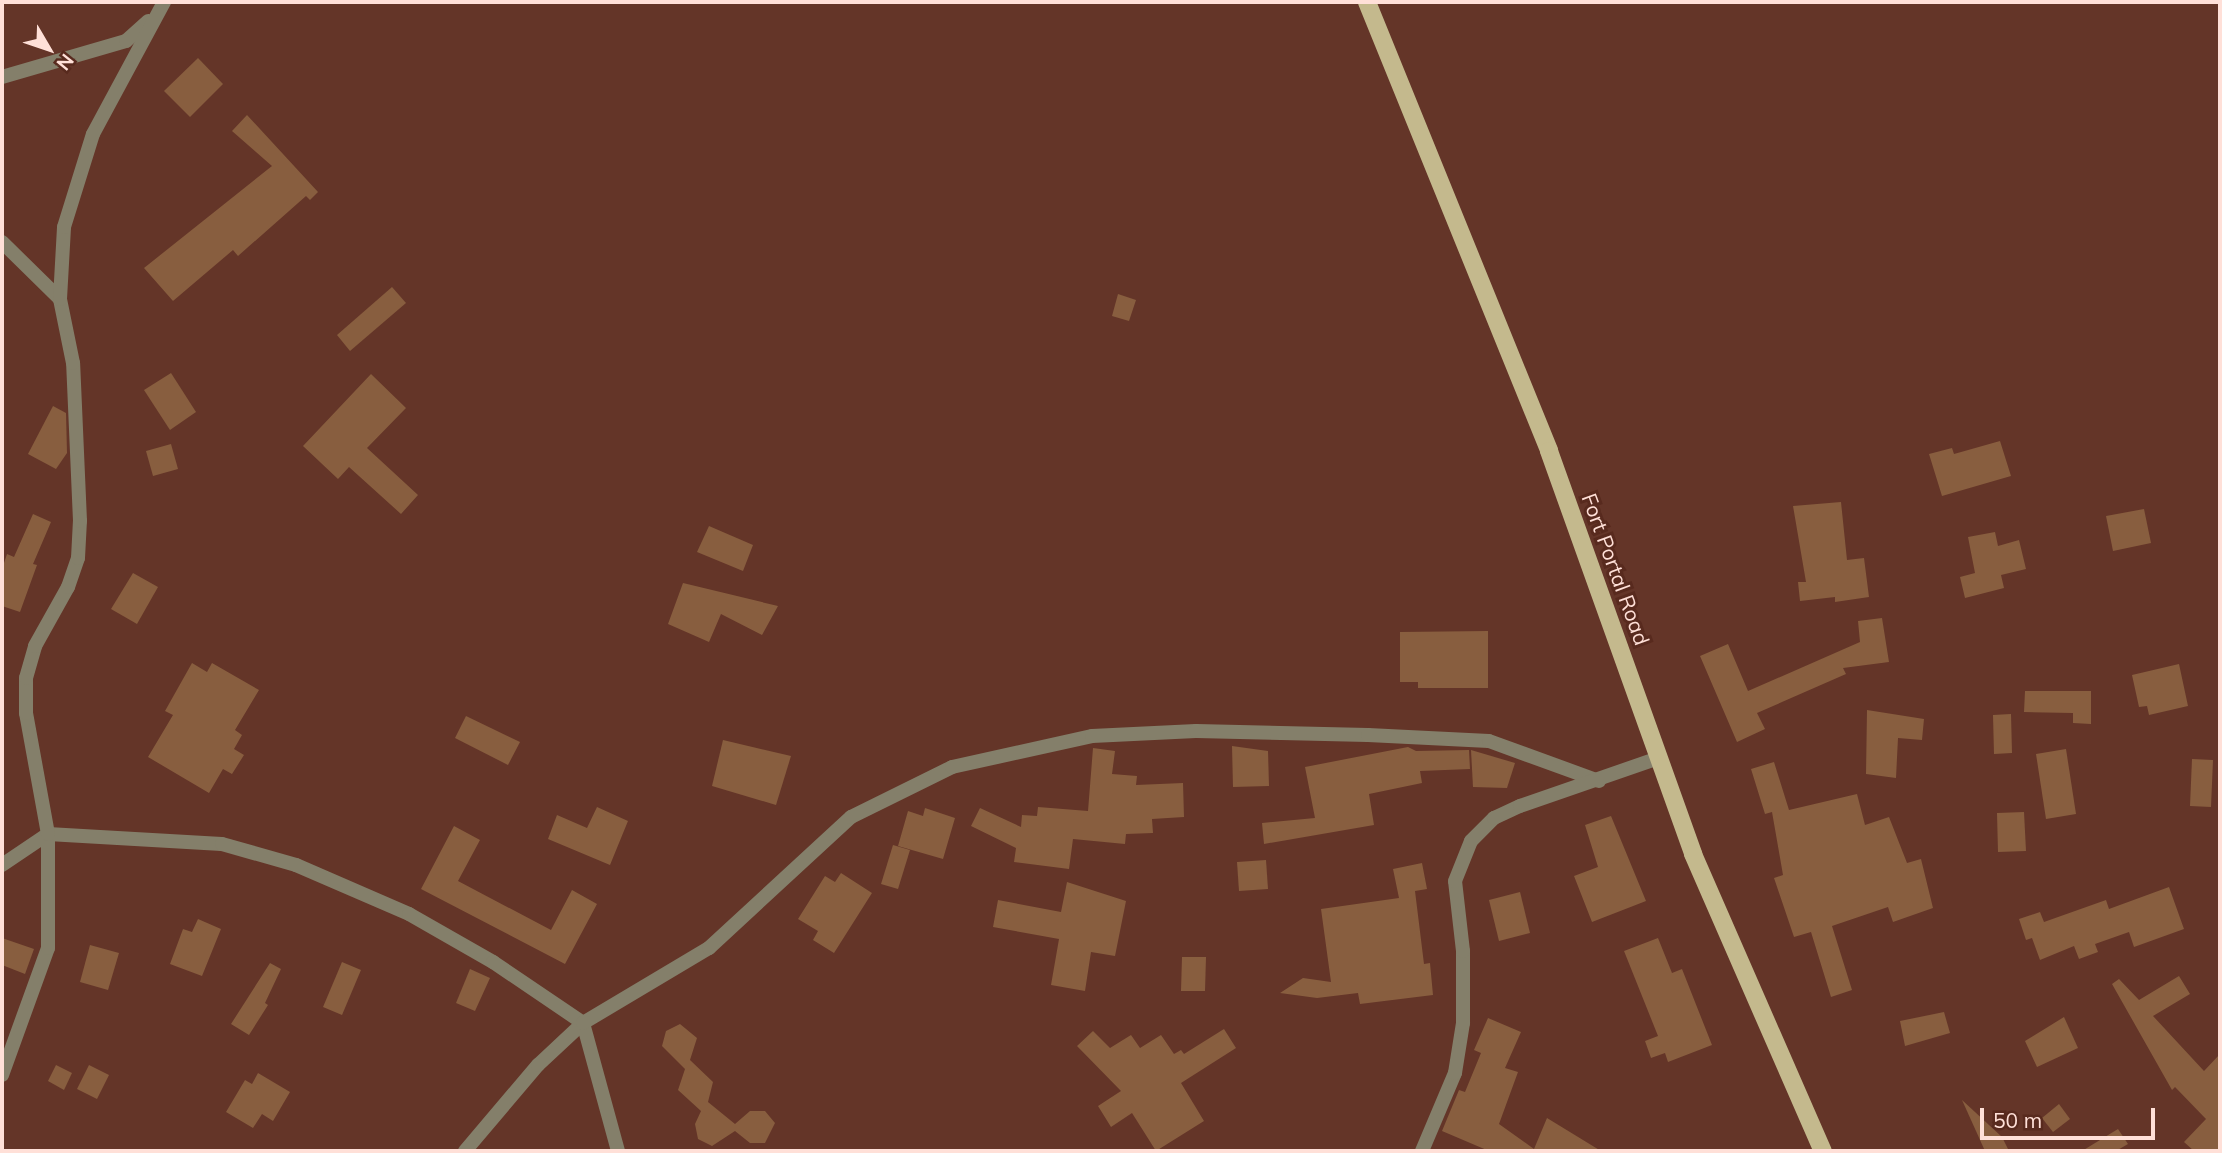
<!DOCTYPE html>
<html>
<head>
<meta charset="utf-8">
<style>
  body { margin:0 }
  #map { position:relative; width:2222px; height:1153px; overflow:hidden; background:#643528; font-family:Mulish,sans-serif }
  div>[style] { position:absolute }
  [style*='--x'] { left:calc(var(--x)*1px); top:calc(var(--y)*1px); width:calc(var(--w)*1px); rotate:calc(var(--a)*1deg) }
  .building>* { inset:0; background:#885e3f }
  .street>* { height:14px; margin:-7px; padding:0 7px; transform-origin:7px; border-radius:7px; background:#847f6a }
  .primary>* { height:18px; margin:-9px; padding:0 9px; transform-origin:9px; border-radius:9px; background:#c4b98d }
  span { translate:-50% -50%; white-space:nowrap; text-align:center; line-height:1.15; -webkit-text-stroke:6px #582a1e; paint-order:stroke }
  .street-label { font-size:21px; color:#ffe0d8 }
  .frame { position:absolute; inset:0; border:4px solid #ffe0d8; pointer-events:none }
  .north { position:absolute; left:14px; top:14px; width:70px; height:70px; -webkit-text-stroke:5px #582a1e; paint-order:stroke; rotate:129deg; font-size:19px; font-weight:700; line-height:28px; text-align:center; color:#ffe0d8 }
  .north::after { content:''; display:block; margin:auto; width:24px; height:32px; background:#ffe0d8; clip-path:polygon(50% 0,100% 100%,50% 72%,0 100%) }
  .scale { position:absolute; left:1980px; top:1108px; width:175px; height:32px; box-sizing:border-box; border:4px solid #ffe0d8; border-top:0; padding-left:9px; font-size:21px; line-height:24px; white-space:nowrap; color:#ffe0d8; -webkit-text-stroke:5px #582a1e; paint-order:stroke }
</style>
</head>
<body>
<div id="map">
  <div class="building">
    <i style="clip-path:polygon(198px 58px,223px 84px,190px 117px,164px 91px)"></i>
    <i style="clip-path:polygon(247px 115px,318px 192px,310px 200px,306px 196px,238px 256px,233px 250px,173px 301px,144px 268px,272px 166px,232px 131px)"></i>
    <i style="clip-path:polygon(392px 287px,406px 303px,350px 351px,337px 335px)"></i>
    <i style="clip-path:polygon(1118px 294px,1136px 300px,1129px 321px,1112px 316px)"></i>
    <i style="clip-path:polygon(171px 373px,196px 412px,170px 430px,144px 390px)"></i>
    <i style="clip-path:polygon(371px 374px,406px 408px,367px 448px,418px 495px,401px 514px,349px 467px,338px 479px,303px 446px)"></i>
    <i style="clip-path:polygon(53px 406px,66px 413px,67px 453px,56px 469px,28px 454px)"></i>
    <i style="clip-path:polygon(2000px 441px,2011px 476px,1942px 496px,1929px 454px,1952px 448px,1954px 454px)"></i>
    <i style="clip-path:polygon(171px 444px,178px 469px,153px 476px,146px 451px)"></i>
    <i style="clip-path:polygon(1841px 502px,1847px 560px,1864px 558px,1869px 597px,1835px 602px,1835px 597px,1800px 601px,1798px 582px,1806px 582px,1793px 506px)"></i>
    <i style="clip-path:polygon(2144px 509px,2151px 543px,2113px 551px,2106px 516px)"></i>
    <i style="clip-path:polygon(33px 514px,51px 522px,33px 564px,37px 565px,20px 612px,2px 606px,2px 569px,7px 554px,14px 557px)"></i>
    <i style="clip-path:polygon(709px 526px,753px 545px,743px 571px,697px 552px)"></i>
    <i style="clip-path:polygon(1995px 532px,1998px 546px,2019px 540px,2026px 569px,2001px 575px,2004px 588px,1965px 598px,1960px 577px,1975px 573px,1968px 537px)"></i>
    <i style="clip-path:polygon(133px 573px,158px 587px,137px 624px,111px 609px)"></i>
    <i style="clip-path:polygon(683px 583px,778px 606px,762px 635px,721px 614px,709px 642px,668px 624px)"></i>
    <i style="clip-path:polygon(1882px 618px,1889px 662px,1843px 668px,1846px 674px,1757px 713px,1765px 729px,1737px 742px,1700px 656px,1728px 644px,1748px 691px,1860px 642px,1858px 621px)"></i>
    <i style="clip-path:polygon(1488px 631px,1488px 688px,1418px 688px,1418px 682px,1400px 682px,1400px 632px)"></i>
    <i style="clip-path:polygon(192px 663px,207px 672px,212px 663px,259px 690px,235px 730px,242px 735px,234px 749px,244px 755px,232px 774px,223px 769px,209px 793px,148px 757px,173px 715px,165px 711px)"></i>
    <i style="clip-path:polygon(2179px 664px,2188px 706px,2149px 715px,2147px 706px,2139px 707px,2132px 675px)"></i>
    <i style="clip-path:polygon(2025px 691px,2091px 691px,2091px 724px,2073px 723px,2073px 713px,2024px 712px)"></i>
    <i style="clip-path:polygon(1867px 710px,1924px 719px,1922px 740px,1898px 738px,1896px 778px,1866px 774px)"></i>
    <i style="clip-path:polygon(2011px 714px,2012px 753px,1994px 754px,1993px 715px)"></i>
    <i style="clip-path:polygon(466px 716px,520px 742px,508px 765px,455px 738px)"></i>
    <i style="clip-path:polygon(723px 740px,791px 756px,776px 805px,712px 786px)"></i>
    <i style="clip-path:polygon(1232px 746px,1268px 751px,1269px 786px,1233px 787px)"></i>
    <i style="clip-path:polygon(1408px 747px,1416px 751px,1469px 750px,1470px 769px,1420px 771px,1422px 783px,1369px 794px,1374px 825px,1264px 844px,1262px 823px,1315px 818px,1305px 767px)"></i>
    <i style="clip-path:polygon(1093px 748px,1115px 751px,1112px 774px,1137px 776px,1136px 785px,1183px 783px,1184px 817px,1152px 819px,1153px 833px,1126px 834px,1125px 844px,1073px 839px,1069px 869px,1014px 862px,1016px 848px,971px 826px,980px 808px,1021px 827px,1022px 815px,1037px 816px,1038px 807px,1088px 811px)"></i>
    <i style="clip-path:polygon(2066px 749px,2076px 814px,2046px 819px,2036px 754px)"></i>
    <i style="clip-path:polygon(1471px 750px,1515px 763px,1507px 788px,1473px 787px)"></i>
    <i style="clip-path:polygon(2192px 759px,2213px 760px,2211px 807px,2190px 806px)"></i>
    <i style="clip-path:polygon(1774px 762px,1789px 810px,1857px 794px,1865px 825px,1889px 817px,1907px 863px,1921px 859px,1933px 908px,1893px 922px,1888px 907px,1832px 926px,1852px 990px,1831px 997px,1811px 932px,1794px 937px,1774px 878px,1783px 875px,1772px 812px,1765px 814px,1751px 769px)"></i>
    <i style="clip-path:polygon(597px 807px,628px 821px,610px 865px,548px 839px,557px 815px,587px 828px)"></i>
    <i style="clip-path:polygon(925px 808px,955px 818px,943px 859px,898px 846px,908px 811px,923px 816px)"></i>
    <i style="clip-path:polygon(2024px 812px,2026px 851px,1998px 852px,1997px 813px)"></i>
    <i style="clip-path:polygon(1611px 816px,1646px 901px,1592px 922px,1574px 876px,1598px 867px,1585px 825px)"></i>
    <i style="clip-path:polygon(454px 826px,480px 840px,458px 881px,551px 930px,572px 890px,597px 904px,565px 964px,421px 889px)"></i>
    <i style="clip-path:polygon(893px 845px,910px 850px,898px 889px,881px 884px)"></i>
    <i style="clip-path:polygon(1266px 860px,1268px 889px,1239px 891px,1237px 862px)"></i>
    <i style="clip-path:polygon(1422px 863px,1427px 889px,1415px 891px,1424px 964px,1430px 963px,1433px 995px,1360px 1004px,1358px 993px,1317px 998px,1280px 993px,1303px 978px,1331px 982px,1321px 909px,1399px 898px,1393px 869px)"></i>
    <i style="clip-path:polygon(841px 873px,872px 893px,834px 953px,813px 940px,818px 931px,798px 919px,825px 876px,835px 882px)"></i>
    <i style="clip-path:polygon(1067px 882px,1126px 901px,1115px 956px,1091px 952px,1085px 991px,1051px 985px,1059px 939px,993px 927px,998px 900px,1061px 912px)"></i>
    <i style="clip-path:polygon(2169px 887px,2184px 929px,2134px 947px,2129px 932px,2095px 944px,2098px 952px,2079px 959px,2074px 946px,2040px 960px,2032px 938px,2026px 940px,2019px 919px,2040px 912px,2044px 922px,2106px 900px,2109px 909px)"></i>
    <i style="clip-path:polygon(1520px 892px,1530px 933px,1499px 941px,1489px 900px)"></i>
    <i style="clip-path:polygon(198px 919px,221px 929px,202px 976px,170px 964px,183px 929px,192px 932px)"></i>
    <i style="clip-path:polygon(2px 938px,34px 949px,25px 974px,2px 965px)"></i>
    <i style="clip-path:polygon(1658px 938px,1672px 973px,1682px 969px,1712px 1045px,1668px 1062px,1665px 1053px,1651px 1058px,1645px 1041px,1658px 1036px,1624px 951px)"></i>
    <i style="clip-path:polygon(90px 945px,119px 953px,108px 990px,80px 982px)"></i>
    <i style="clip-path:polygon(1182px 957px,1206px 957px,1205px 991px,1181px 991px)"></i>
    <i style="clip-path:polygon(342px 962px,361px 970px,342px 1015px,323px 1007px)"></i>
    <i style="clip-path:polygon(270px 963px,281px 969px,265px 1003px,268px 1005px,249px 1035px,231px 1024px)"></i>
    <i style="clip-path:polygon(470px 969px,490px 978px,475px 1011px,456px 1003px)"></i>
    <i style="clip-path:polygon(2179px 976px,2190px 994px,2153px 1016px,2204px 1071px,2220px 1054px,2220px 1151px,2194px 1151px,2184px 1142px,2206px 1119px,2175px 1087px,2172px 1090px,2112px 984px,2119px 979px,2139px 1000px)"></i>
    <i style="clip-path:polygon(1944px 1012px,1950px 1033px,1905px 1046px,1900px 1021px)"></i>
    <i style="clip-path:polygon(2064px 1017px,2078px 1048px,2037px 1067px,2025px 1041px)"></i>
    <i style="clip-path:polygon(1488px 1018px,1521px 1032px,1505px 1068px,1518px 1072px,1499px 1124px,1534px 1149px,1547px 1118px,1601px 1151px,1489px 1151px,1442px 1131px,1459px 1090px,1465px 1092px,1481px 1053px,1474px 1050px)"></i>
    <i style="clip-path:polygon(680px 1024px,697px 1038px,690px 1060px,713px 1082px,708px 1102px,735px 1124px,750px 1111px,765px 1111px,775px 1123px,765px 1143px,750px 1143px,735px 1131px,712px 1146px,698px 1139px,695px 1124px,701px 1111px,678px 1090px,685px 1069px,662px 1046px,666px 1031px)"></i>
    <i style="clip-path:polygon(1224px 1029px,1236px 1048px,1181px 1083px,1204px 1121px,1156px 1151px,1132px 1113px,1111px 1127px,1098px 1106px,1121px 1091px,1077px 1046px,1093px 1031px,1110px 1048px,1131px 1035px,1140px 1048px,1161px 1035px,1174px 1054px,1181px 1050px,1184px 1054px)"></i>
    <i style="clip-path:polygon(56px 1065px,72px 1073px,64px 1090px,48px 1081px)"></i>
    <i style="clip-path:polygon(89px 1065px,109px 1075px,97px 1099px,77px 1089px)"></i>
    <i style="clip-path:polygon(258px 1073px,290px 1092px,273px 1121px,262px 1114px,253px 1128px,226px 1112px,245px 1080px,252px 1084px)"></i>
    <i style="clip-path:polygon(1962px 1100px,2002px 1137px,2009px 1151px,1985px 1151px)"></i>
    <i style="clip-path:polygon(2059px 1104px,2070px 1119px,2053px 1132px,2042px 1118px)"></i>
    <i style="clip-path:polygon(2118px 1129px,2128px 1144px,2116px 1151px,2082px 1151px)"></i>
  </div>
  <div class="street">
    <i style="--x:2;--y:77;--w:129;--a:-16.2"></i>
    <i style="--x:126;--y:41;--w:30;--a:-42"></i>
    <i style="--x:2;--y:242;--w:81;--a:44.5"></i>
    <i style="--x:2;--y:865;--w:55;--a:-34"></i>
    <i style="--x:48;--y:834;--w:174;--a:3.3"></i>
    <i style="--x:222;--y:844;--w:77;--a:15.8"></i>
    <i style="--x:296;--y:865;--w:123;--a:23.4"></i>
    <i style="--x:409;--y:914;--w:97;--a:29.7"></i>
    <i style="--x:493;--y:962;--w:109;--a:34.1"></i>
    <i style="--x:583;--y:1023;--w:133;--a:74.7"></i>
    <i style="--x:2;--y:1075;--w:135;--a:-70.1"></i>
    <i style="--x:48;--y:948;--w:114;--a:-90"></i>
    <i style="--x:48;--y:834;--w:123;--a:-100.3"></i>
    <i style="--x:26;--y:713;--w:35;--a:-90"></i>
    <i style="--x:26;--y:678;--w:33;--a:-74"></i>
    <i style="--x:35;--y:646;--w:68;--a:-60.8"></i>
    <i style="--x:68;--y:587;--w:31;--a:-71"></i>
    <i style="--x:78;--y:558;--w:37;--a:-87"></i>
    <i style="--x:80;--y:521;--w:158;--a:-92.5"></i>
    <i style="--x:73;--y:363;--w:65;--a:-101.5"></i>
    <i style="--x:60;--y:299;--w:72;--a:-86.8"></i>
    <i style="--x:64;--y:227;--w:97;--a:-72.7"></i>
    <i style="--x:93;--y:134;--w:150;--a:-61.7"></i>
    <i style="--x:465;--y:1151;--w:113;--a:-49.7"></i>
    <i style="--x:538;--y:1065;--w:62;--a:-43"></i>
    <i style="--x:583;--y:1023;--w:147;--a:-30.8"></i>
    <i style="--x:709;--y:948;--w:193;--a:-42.7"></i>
    <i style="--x:851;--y:817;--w:113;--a:-26.3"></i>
    <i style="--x:952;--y:767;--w:143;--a:-12.5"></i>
    <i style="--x:1092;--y:736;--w:104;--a:-2.8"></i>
    <i style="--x:1196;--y:731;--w:172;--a:1.3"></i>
    <i style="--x:1368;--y:735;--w:121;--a:2.8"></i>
    <i style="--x:1489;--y:741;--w:117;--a:20"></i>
    <i style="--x:1422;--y:1151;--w:85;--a:-67.1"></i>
    <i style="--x:1455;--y:1073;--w:51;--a:-80.9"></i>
    <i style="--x:1463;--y:1023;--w:72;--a:-90"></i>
    <i style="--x:1463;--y:951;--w:70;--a:-96.5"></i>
    <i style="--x:1455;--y:881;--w:43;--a:-68.2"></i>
    <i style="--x:1471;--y:841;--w:33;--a:-45"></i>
    <i style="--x:1494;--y:818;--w:29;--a:-25"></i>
    <i style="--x:1520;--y:806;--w:147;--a:-19.1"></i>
  </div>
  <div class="primary">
    <i style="--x:1367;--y:2;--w:484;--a:67.9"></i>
    <i style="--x:1549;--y:451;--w:428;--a:70.3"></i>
    <i style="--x:1693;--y:854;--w:324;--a:66.4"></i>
  </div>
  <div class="street-label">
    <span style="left:1616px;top:569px;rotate:70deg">Fort Portal Road</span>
  </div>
  <div class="frame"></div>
  <div class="north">N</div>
  <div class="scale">50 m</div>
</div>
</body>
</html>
